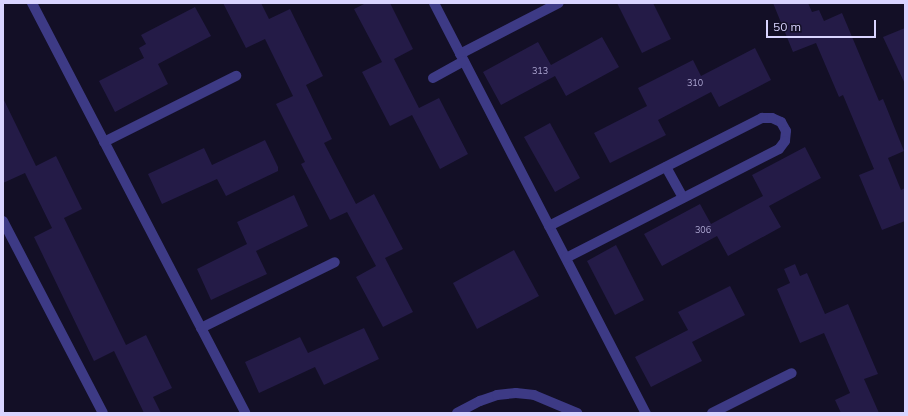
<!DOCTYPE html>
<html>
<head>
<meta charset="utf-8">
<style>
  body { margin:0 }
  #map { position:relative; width:908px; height:416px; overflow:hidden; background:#130f26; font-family:Mulish,sans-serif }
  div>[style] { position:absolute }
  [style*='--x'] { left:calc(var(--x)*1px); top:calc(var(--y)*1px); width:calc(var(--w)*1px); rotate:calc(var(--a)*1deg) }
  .building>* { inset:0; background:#241b47 }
  .minor>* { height:10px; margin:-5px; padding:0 5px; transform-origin:5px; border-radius:5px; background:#3d3a85 }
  span { translate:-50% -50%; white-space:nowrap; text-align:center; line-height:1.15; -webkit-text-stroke:4px #130f26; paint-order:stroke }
  .number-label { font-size:9px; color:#aca6d1 }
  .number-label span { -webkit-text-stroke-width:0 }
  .frame { position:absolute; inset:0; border:4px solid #d9d4ff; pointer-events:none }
  .scale { position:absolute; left:766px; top:20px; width:110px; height:18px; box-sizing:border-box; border:2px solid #d9d4ff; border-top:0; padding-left:5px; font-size:12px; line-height:14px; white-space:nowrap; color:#d9d4ff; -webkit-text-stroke:3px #130f26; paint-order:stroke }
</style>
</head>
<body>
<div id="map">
  <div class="building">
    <i style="clip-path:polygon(223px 3px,261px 3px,269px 19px,290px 9px,323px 76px,306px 85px,332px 139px,324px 143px,356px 204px,374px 194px,403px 249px,385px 258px,413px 312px,383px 327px,356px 277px,376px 266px,347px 212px,330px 220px,301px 164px,305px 162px,276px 104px,293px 96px,265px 39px,246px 48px)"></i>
    <i style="clip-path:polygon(366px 3px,390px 3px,413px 49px,394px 59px,419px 108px,439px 98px,468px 154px,440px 169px,412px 115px,390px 126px,362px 72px,382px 62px,354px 9px)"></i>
    <i style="clip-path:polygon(617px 3px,653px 3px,671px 39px,642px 53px)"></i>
    <i style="clip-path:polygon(773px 3px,808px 3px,812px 12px,819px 10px,824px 21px,842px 13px,879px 101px,883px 99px,904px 151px,888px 158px,901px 190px,905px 188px,905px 221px,882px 230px,859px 175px,874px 169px,843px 95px,839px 97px,816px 43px,793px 52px)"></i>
    <i style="clip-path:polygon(195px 7px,211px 36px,158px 64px,168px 84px,115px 112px,99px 81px,144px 58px,139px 48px,146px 44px,141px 35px)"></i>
    <i style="clip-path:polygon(905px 28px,905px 84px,883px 37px)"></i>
    <i style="clip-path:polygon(602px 37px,619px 67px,566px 96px,555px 76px,501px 105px,483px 72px,538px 42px,551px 65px)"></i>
    <i style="clip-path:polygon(755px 48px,771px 80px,719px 107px,711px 92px,658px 120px,666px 135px,610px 163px,594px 133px,647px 106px,638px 88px,693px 60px,701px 76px)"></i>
    <i style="clip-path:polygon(3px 98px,36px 166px,56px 156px,82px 209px,64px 218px,126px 345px,146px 335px,172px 388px,153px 397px,161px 413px,144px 413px,114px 351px,94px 361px,34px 237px,52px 228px,25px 173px,3px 183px)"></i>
    <i style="clip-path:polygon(550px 123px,580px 178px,555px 192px,524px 137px)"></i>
    <i style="clip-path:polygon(265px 140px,278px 167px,278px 171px,226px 196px,217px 179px,162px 204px,148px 174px,204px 148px,212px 165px)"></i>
    <i style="clip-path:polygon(805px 147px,821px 178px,769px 206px,781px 227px,728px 256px,717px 236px,662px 266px,644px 234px,700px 204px,711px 224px,763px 196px,752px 175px)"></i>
    <i style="clip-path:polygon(294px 195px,308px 226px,256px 251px,267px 274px,211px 300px,197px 269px,247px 244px,237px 222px)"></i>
    <i style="clip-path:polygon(616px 245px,644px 300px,615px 315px,587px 261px)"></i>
    <i style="clip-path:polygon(514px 250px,539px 296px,477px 329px,453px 283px)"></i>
    <i style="clip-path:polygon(795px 264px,800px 276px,807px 273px,825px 314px,848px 304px,878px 374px,864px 379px,879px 413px,841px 413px,835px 400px,850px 393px,824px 333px,800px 343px,777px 289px,790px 283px,784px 269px)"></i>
    <i style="clip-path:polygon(730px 286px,745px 315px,692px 342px,702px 361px,651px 387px,635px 357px,688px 330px,678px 312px)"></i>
    <i style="clip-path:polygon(364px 328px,379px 359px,324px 385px,315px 367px,259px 393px,245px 362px,300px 337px,308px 353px)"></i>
  </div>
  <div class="minor">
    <i style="--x:32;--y:3;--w:462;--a:62.5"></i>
    <i style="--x:434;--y:3;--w:462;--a:62.7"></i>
    <i style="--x:460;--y:54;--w:111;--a:-27.3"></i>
    <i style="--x:433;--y:78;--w:35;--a:-29"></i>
    <i style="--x:104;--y:142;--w:148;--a:-26.6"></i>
    <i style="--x:666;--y:167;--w:35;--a:61"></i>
    <i style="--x:3;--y:221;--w:216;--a:62.5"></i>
    <i style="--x:549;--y:226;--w:239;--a:-26.9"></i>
    <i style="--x:762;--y:118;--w:10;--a:0"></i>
    <i style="--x:772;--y:118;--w:10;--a:24"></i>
    <i style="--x:781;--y:122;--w:10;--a:61"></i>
    <i style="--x:786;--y:131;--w:10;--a:96"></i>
    <i style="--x:785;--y:141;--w:10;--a:127"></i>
    <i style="--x:779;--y:149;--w:239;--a:152.9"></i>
    <i style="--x:201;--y:328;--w:149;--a:-26.2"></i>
    <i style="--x:457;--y:413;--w:26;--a:-28"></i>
    <i style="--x:480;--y:401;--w:18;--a:-19"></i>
    <i style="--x:497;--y:395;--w:19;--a:-6"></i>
    <i style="--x:516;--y:393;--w:18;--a:6"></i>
    <i style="--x:534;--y:395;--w:47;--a:22.7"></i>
    <i style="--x:712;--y:413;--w:89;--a:-26.6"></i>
  </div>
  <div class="number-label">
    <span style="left:540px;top:71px">313</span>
    <span style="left:695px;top:83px">310</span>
    <span style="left:703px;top:230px">306</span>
  </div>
  <div class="frame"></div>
  <div class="scale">50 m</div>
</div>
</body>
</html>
